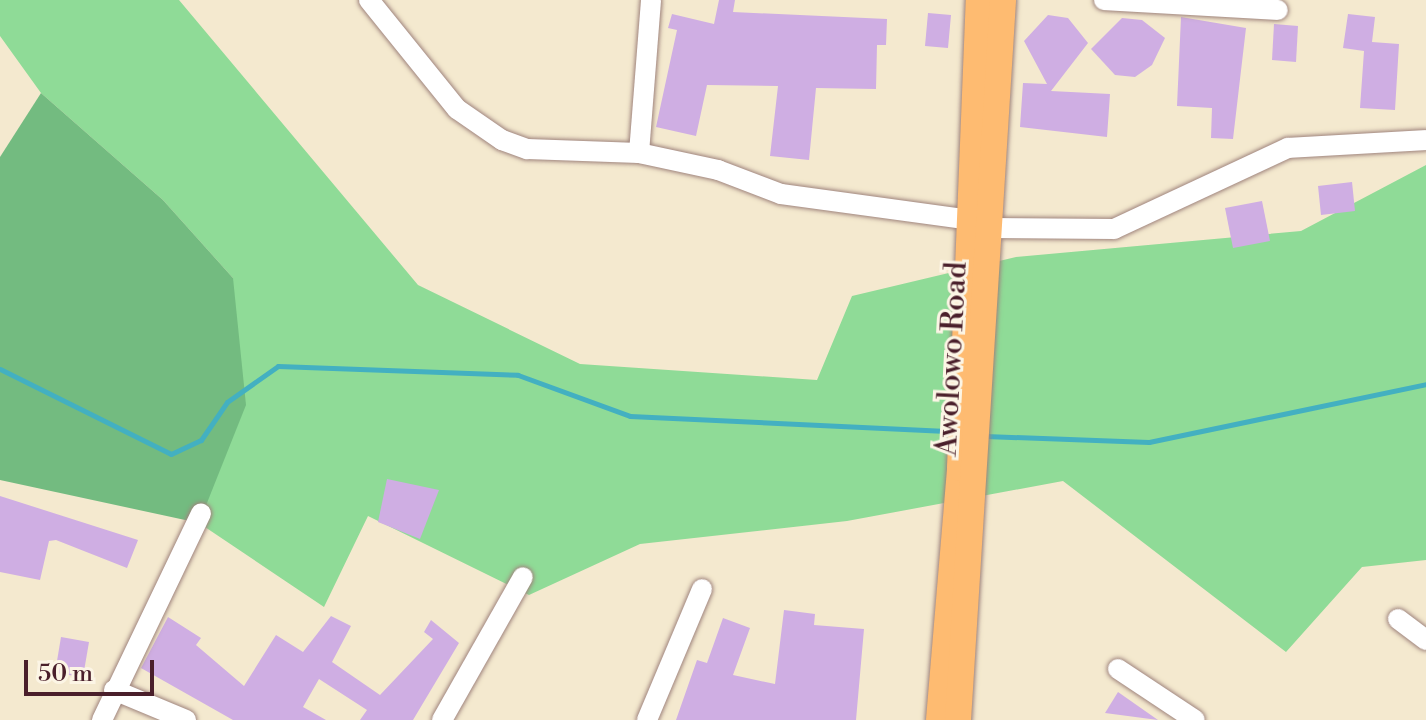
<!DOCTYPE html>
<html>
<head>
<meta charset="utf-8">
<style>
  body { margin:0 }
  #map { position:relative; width:1426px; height:720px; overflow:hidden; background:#f4e9cf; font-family:"Libre Bodoni",serif }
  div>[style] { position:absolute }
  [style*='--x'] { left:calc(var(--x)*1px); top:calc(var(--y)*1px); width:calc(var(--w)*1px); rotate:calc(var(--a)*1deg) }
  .green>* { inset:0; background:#8fdb97 }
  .forest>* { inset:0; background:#73bb80 }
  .stream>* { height:5px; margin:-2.5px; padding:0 2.5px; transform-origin:2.5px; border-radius:2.5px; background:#43b0c1 }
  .building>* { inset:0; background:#cfaee3 }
  .roads { filter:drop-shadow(0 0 2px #9f847d) drop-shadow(0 0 2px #9f847d) }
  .minor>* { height:20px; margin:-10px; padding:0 10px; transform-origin:10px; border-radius:10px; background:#fff }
  .major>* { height:26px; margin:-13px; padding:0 13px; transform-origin:13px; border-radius:13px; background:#febb71 }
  span { translate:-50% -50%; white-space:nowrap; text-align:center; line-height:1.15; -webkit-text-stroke:6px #fcf5e5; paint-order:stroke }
  .street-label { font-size:30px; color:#4a1f2b }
  .scale { position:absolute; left:24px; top:660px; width:130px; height:36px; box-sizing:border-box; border:4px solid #4a1f2b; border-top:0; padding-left:10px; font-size:24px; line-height:28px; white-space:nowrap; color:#4a1f2b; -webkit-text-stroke:6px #fcf5e5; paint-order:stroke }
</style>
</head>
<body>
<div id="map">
  <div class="green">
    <i style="clip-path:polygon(0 0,179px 0,418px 285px,580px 364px,817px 380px,852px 296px,1016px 257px,1301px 231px,1426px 165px,1426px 560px,1362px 567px,1286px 652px,1063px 481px,847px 521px,640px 544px,529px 595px,368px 516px,324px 607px,199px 523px,233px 278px,163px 200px,41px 93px,0 36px)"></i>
  </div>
  <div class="forest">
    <i style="clip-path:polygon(41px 93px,163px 200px,233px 278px,246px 405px,199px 523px,0 480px,0 157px)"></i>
  </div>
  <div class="stream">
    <i style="--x:0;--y:369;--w:191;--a:26.4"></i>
    <i style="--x:171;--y:454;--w:33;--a:-25"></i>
    <i style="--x:201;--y:440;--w:46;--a:-55.6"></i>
    <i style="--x:227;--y:402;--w:62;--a:-35.2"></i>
    <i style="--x:278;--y:366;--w:240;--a:2.1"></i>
    <i style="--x:518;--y:375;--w:119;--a:20.1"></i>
    <i style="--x:630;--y:416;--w:322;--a:2.7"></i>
    <i style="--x:985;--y:436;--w:164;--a:2.1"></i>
    <i style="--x:1149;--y:442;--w:283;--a:-11.8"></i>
  </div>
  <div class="building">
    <i style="clip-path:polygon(719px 0,735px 0,733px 12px,887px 19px,886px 45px,877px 45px,876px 89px,816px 88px,809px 160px,770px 156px,778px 86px,707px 85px,696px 136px,656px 127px,677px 30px,668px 28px,672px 14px,714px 24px)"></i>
    <i style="clip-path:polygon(928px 13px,951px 15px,948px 48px,925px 46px)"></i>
    <i style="clip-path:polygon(1348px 14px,1375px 17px,1372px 42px,1399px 44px,1395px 110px,1360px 108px,1364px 51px,1343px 48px)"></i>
    <i style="clip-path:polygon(1048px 15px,1068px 18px,1088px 43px,1051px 91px,1110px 94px,1107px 137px,1020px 127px,1023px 83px,1047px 84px,1024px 41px)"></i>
    <i style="clip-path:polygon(1181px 17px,1246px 28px,1233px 139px,1211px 138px,1212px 108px,1177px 106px)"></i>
    <i style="clip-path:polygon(1122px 18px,1142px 20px,1165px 38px,1152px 65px,1135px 77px,1115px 75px,1091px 49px)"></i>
    <i style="clip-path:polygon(1274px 24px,1298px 26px,1296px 62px,1272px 60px)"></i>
    <i style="clip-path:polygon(1352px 182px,1355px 211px,1321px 215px,1318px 186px)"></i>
    <i style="clip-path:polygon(1262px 201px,1270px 241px,1233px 248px,1225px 208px)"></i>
    <i style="clip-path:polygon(387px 479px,439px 490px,420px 539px,378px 522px)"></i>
    <i style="clip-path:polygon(0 496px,138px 540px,127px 568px,56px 540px,49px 541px,40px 580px,0 572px)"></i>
    <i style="clip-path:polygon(784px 610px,815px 614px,814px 625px,864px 629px,856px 720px,676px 720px,697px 660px,707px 663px,723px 618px,750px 628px,733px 675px,775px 684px)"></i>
    <i style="clip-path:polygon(331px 616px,351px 626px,332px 662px,380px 695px,433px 639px,424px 632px,431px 620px,459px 643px,413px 720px,360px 720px,367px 710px,319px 679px,303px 707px,326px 720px,233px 720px,141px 668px,168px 617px,201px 638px,196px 645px,244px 686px,276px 635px,303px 652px)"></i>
    <i style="clip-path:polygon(61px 637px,89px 642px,83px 677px,55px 673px)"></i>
    <i style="clip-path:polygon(1118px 692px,1158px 720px,1105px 713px)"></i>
  </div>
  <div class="roads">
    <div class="minor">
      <i style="--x:369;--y:0;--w:140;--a:51.1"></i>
      <i style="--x:457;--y:109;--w:55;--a:34.6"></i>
      <i style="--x:502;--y:140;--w:27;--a:20"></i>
      <i style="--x:527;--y:149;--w:112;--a:2"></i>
      <i style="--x:639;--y:153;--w:81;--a:12.1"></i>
      <i style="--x:718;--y:170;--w:67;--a:20.9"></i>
      <i style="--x:781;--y:194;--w:191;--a:7.8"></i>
      <i style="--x:1104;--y:0;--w:174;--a:3.3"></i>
      <i style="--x:639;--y:153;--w:153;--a:-85.5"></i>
      <i style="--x:990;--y:228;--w:124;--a:0.5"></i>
      <i style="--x:1114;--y:229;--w:192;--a:-25"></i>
      <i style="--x:1288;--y:148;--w:138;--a:-3.3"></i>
      <i style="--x:1398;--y:619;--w:35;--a:37"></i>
      <i style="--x:1118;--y:669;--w:92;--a:33.5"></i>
      <i style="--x:114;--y:690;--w:78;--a:22.6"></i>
      <i style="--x:102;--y:720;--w:229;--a:-64.4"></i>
      <i style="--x:442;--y:720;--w:164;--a:-60.5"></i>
      <i style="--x:647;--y:720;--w:142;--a:-67.2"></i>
    </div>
    <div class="major">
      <i style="--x:939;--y:720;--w:253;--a:-85.2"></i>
      <i style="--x:960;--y:468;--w:468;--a:-87.7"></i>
      <i style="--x:958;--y:720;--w:721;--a:-86.42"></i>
    </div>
  </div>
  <div class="street-label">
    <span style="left:952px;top:359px;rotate:-87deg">Awolowo Road</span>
  </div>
  <div class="scale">50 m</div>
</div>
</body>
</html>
